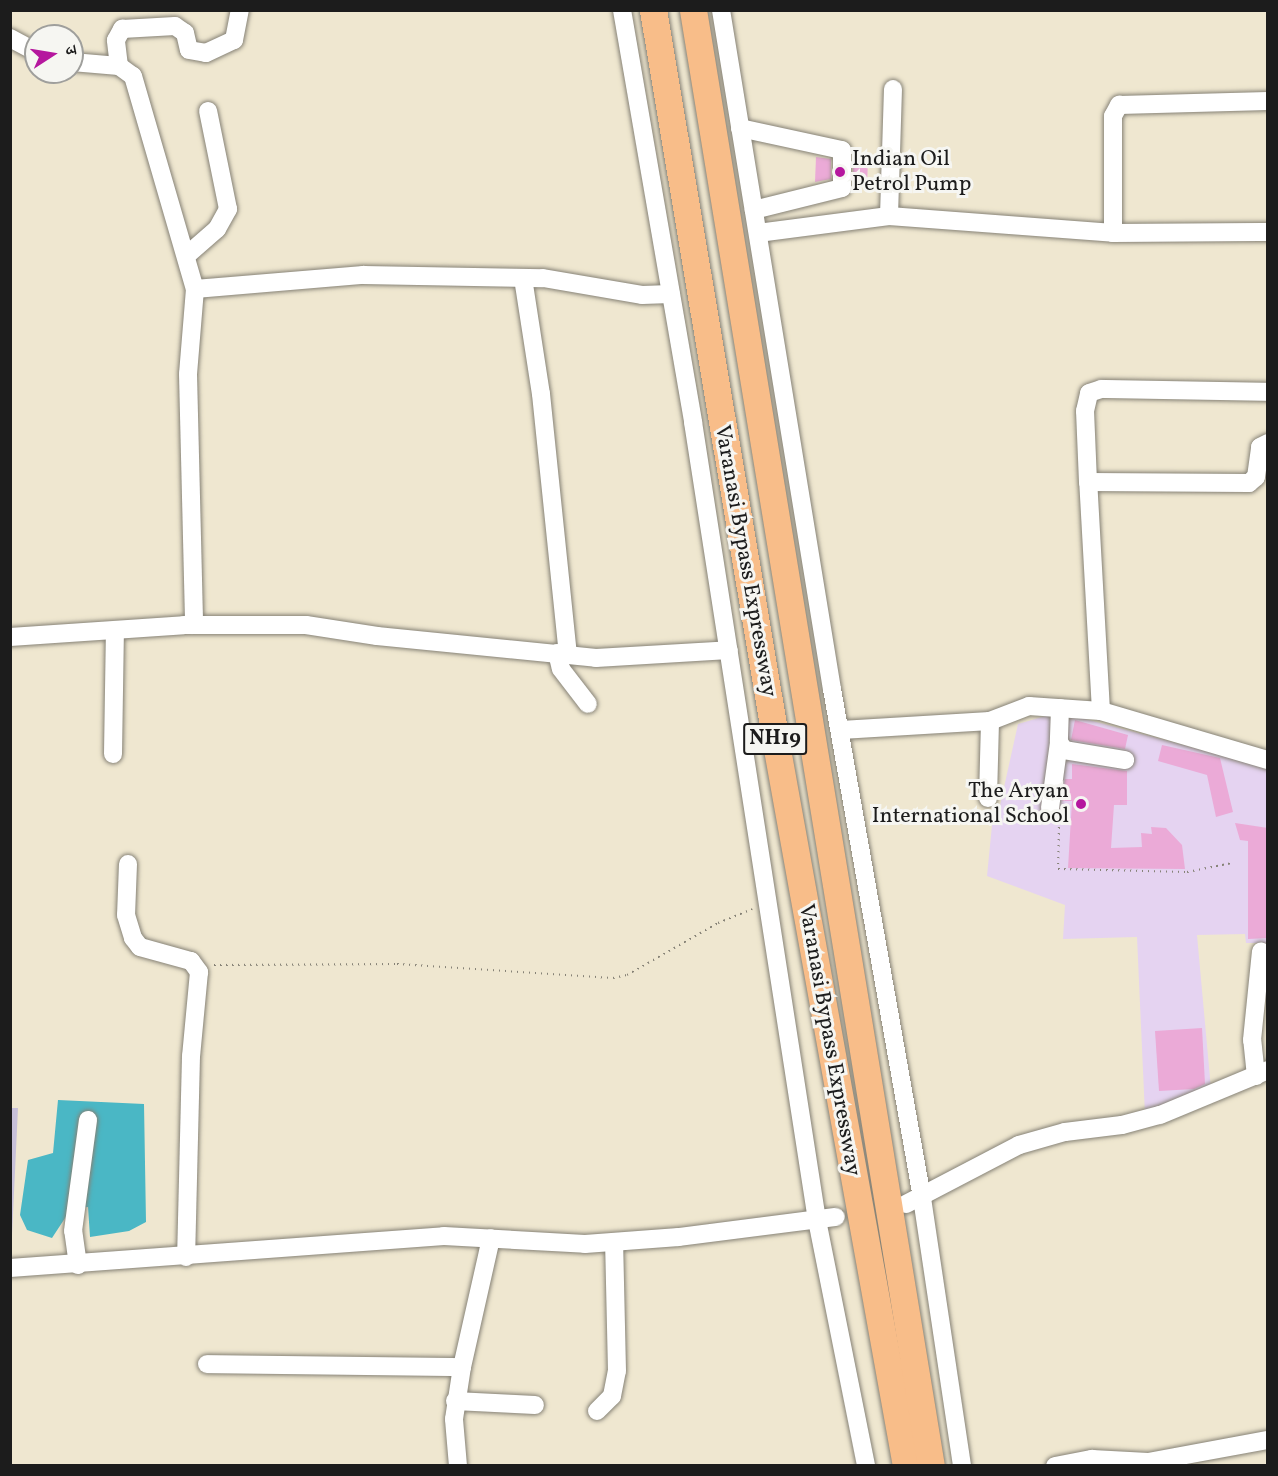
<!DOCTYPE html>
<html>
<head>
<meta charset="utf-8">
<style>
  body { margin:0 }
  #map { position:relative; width:1278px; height:1476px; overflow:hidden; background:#efe7d0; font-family:Vollkorn,"Noto Serif Devanagari",serif }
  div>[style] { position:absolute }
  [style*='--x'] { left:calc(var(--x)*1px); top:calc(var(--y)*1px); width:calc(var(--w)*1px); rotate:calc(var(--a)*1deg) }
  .built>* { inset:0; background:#e5d3f1 }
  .industrial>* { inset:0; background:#c7c0d9 }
  .water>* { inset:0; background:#4ab7c5 }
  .building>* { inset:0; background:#ebaad7 }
  .path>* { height:2px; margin-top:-1px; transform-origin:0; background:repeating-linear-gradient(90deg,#868276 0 1.5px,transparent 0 6px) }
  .roads { filter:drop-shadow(0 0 2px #868276) drop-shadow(0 0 2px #868276) }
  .minor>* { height:18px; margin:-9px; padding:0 9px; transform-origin:9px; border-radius:9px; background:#fff }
  .highway>* { height:27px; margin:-13.5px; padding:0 13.5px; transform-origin:13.5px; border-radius:13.5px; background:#f8bd89 }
  .dots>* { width:16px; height:16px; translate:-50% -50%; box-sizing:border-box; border:3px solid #f6f6f2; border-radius:50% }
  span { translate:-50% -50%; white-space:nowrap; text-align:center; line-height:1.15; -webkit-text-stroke:6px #f6f6f2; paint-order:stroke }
  .shield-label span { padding:2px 4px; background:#f6f6f2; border:2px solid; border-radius:4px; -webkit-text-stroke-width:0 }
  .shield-label { font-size:21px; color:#1c1c1c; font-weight:700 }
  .poi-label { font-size:22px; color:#1c1c1c }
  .left { translate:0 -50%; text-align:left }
  .right { translate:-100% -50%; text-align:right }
  .street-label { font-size:22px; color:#1c1c1c }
  .frame { position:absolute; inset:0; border:12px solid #1c1c1c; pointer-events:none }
  .north { position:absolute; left:24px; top:24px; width:60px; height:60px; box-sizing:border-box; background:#f6f6f2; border:2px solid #9f9f9c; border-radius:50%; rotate:78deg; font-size:16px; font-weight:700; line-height:24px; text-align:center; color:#1c1c1c }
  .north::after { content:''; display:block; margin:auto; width:21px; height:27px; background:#b5179e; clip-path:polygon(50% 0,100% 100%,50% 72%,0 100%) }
</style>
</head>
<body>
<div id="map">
  <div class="built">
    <i style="clip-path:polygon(1052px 714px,1070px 715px,1267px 767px,1267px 943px,1246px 943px,1245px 934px,1197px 935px,1211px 1089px,1145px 1115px,1137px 937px,1063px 939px,1065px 905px,987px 876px,993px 815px,999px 810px,1018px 724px)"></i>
  </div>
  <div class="industrial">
    <i style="clip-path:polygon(11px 1108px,18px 1108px,11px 1256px,10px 1108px)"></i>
  </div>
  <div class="water">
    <i style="clip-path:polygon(58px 1100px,144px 1104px,146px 1222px,129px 1231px,90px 1237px,88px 1207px,71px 1209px,52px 1238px,27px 1230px,20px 1215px,28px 1160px,53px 1153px)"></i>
  </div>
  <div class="building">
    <i style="clip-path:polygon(816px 157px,831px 159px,831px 179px,815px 182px)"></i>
    <i style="clip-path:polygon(853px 159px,868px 160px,867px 185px,853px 184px)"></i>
    <i style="clip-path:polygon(1075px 720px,1128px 735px,1125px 749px,1071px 740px)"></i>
    <i style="clip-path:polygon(1162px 745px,1220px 758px,1233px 812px,1216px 817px,1207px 775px,1158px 761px)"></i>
    <i style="clip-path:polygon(1072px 764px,1127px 771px,1127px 805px,1114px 805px,1111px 848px,1142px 847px,1141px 833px,1152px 834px,1151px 827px,1166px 828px,1182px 845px,1185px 869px,1068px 868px,1072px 801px,1062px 801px,1065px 779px,1072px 779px)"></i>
    <i style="clip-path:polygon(1235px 823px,1268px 828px,1268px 938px,1248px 939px,1248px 841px,1240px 840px)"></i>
    <i style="clip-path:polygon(1202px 1028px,1205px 1084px,1194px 1089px,1159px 1091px,1155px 1031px)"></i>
  </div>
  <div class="path">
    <i style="--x:1059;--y:821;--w:48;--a:91.2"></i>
    <i style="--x:1058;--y:869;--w:129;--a:1.3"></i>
    <i style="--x:1187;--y:872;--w:46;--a:-11.3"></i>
    <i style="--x:214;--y:965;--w:183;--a:-0.3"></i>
    <i style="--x:397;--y:964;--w:216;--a:3.7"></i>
    <i style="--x:613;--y:978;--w:14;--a:-12"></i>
    <i style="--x:627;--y:975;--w:105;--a:-29.7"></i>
    <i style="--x:718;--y:923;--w:37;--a:-22"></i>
  </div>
  <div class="roads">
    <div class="minor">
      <i style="--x:622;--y:10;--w:418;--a:80.2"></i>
      <i style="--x:693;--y:422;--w:808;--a:81.17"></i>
      <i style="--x:817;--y:1220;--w:251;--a:78.7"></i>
      <i style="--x:721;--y:10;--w:688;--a:80.72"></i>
      <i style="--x:832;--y:689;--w:517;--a:79.97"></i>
      <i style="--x:922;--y:1198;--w:271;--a:81.5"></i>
      <i style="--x:10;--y:38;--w:30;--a:28"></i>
      <i style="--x:72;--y:62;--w:47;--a:4.9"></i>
      <i style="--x:119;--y:66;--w:17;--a:36"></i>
      <i style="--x:133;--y:76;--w:222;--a:73.8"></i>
      <i style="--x:195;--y:289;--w:85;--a:94.7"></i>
      <i style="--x:188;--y:374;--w:251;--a:88.6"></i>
      <i style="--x:119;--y:66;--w:26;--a:-97"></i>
      <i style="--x:116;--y:40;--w:13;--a:-61"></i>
      <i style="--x:122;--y:29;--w:53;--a:-3.2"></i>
      <i style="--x:175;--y:26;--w:12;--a:35"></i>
      <i style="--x:185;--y:33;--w:17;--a:77"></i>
      <i style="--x:189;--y:50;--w:17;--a:10"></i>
      <i style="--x:206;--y:53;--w:31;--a:-25"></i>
      <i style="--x:234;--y:40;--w:31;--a:-79"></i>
      <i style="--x:740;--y:128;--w:104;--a:12.2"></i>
      <i style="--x:842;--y:150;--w:38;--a:90"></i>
      <i style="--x:842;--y:188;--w:91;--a:166"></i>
      <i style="--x:889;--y:216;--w:127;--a:-88.2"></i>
      <i style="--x:758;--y:233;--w:132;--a:-7.4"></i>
      <i style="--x:889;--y:216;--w:225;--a:4.3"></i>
      <i style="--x:1113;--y:233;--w:155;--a:-0.4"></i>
      <i style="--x:1113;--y:233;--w:117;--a:-90"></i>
      <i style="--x:1113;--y:116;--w:13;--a:-61"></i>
      <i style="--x:1119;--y:105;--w:149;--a:-1.5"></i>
      <i style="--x:186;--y:256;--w:41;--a:-41.1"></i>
      <i style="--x:217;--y:229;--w:23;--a:-61"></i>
      <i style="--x:228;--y:209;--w:100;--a:-101.5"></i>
      <i style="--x:523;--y:278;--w:117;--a:81.2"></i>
      <i style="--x:541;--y:394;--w:261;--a:84.1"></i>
      <i style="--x:195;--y:289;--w:169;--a:-4.8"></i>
      <i style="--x:363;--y:275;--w:180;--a:1"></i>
      <i style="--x:543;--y:278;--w:100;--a:9.7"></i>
      <i style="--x:642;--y:295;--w:29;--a:-2"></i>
      <i style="--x:1088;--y:482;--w:161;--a:0.4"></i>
      <i style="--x:1249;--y:483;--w:9;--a:-41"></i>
      <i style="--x:1256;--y:477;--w:30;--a:-82"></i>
      <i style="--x:1260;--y:447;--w:9;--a:-27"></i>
      <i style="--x:10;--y:637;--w:174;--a:-3.9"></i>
      <i style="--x:184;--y:625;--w:122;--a:0"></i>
      <i style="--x:306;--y:625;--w:72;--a:8.8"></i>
      <i style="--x:377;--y:636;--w:220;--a:5.7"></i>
      <i style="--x:596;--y:658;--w:133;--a:-3.4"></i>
      <i style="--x:557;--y:653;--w:16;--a:76"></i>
      <i style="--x:561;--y:669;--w:44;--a:52.4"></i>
      <i style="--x:1060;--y:708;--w:34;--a:92"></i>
      <i style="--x:1059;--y:742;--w:9;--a:58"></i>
      <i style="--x:1064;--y:750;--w:62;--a:9.3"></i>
      <i style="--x:1101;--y:711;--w:174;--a:16.4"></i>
      <i style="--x:841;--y:730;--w:149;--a:-3.5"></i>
      <i style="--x:990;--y:721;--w:42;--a:-21"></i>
      <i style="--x:1029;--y:706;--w:72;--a:4"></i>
      <i style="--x:1101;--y:711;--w:229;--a:-93.2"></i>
      <i style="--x:1088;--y:482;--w:71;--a:-92.4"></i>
      <i style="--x:1085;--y:411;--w:18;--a:-77"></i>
      <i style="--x:1089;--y:393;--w:13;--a:-18"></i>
      <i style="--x:1101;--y:389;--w:167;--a:1"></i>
      <i style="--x:113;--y:754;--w:123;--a:-89.1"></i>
      <i style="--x:988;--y:798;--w:77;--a:-88.5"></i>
      <i style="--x:1050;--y:808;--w:67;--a:-82.2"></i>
      <i style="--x:128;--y:864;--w:51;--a:92.2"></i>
      <i style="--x:126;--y:915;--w:24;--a:73"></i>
      <i style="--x:133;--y:938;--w:11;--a:52"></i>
      <i style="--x:140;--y:947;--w:53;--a:15.4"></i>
      <i style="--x:191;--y:961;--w:14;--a:54"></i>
      <i style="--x:199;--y:972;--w:84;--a:95.4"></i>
      <i style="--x:191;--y:1056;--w:201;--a:91.4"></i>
      <i style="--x:1256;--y:1076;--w:36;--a:-96"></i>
      <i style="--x:1252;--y:1040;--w:89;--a:-84.2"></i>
      <i style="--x:906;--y:1204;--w:127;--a:-27.6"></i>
      <i style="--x:1019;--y:1145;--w:48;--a:-15.8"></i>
      <i style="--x:1065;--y:1132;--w:57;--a:-7"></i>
      <i style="--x:1122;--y:1125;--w:39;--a:-15"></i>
      <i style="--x:1160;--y:1115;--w:117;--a:-22.6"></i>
      <i style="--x:78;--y:1265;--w:34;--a:-98"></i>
      <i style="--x:73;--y:1231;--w:112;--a:-82.3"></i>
      <i style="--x:10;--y:1268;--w:435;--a:-4.2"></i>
      <i style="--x:444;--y:1236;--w:141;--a:3.2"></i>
      <i style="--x:585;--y:1244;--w:94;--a:-4.3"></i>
      <i style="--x:679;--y:1237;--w:158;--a:-7.3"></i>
      <i style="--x:207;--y:1364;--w:255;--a:0.7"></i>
      <i style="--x:462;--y:1367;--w:132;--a:-77.3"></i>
      <i style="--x:455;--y:1401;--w:80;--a:2.9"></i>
      <i style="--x:597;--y:1411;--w:21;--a:-45"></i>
      <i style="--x:612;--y:1396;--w:25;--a:-79"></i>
      <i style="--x:617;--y:1371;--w:129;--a:-91.3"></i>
      <i style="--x:458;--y:1466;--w:47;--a:-94.9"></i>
      <i style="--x:454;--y:1419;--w:53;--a:-81.3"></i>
      <i style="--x:1055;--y:1466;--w:38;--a:-11"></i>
      <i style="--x:1092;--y:1459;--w:56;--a:3.1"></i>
      <i style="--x:1148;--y:1462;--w:122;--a:-10.4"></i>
    </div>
    <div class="highway">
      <i style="--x:653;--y:10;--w:749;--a:80.47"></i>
      <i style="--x:777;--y:749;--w:729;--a:79.8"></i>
      <i style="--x:693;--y:10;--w:1475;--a:80.72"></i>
    </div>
  </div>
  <div class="dots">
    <i style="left:840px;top:172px;background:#b5179e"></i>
    <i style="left:1081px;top:804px;background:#b5179e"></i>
  </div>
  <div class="shield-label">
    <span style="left:775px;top:739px">NH19</span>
  </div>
  <div class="poi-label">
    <span class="left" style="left:852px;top:172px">Indian Oil<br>Petrol Pump</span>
    <span class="right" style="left:1069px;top:804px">The Aryan<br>International School</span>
  </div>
  <div class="street-label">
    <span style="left:745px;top:561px;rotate:80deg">Varanasi Bypass Expressway</span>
    <span style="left:829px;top:1040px;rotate:80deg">Varanasi Bypass Expressway</span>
  </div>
  <div class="frame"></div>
  <div class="north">उ</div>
</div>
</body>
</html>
